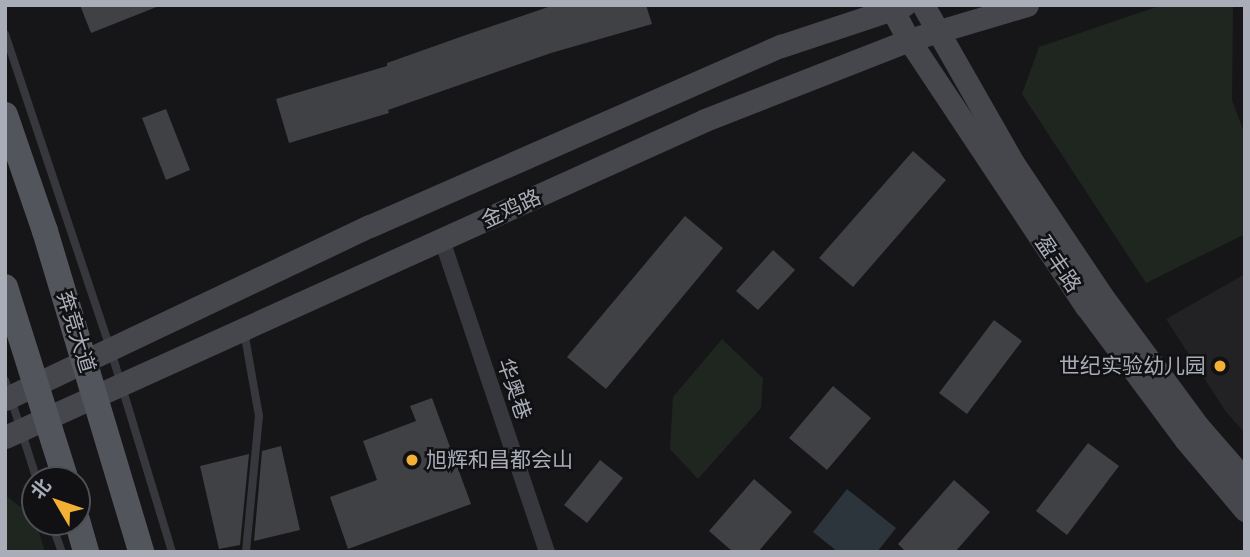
<!DOCTYPE html>
<html>
<head>
<meta charset="utf-8">
<style>
  body { margin:0 }
  #map { position:relative; width:1250px; height:557px; overflow:hidden; background:#161618; font-family:Montserrat,"Noto Sans SC",sans-serif }
  div>[style] { position:absolute }
  [style*='--x'] { left:calc(var(--x)*1px); top:calc(var(--y)*1px); width:calc(var(--w)*1px); rotate:calc(var(--a)*1deg) }
  .built>* { inset:0; background:#222225 }
  .green>* { inset:0; background:#1e261f }
  .water>* { inset:0; background:#2c353c }
  .building>* { inset:0; background:#404145 }
  .lane>* { height:8px; margin:-4px; padding:0 4px; transform-origin:4px; border-radius:4px; background:#37383d }
  .street>* { height:16px; margin:-8px; padding:0 8px; transform-origin:8px; border-radius:8px; background:#37383d }
  .secondary>* { height:23px; margin:-11.5px; padding:0 11.5px; transform-origin:11.5px; border-radius:11.5px; background:#45474d }
  .primary>* { height:26px; margin:-13px; padding:0 13px; transform-origin:13px; border-radius:13px; background:#53555c }
  .dots>* { width:19px; height:19px; translate:-50% -50%; box-sizing:border-box; border:4px solid #111113; border-radius:50% }
  span { translate:-50% -50%; white-space:nowrap; text-align:center; line-height:1.15; -webkit-text-stroke:5px #111113; paint-order:stroke }
  .street-label { font-size:21px; color:#a8adb8 }
  .poi-label { font-size:21px; color:#a8adb8 }
  .right { translate:-100% -50%; text-align:right }
  .left { translate:0 -50%; text-align:left }
  .frame { position:absolute; inset:0; border:7px solid #a8adb8; pointer-events:none }
  .north { position:absolute; left:21px; top:466px; width:70px; height:70px; box-sizing:border-box; background:#111113; border:2px solid #4d4f55; border-radius:50%; rotate:309deg; font-size:19px; font-weight:700; line-height:28px; text-align:center; color:#a8adb8 }
  .north::after { content:''; display:block; margin:auto; width:24px; height:32px; background:#f2b134; clip-path:polygon(50% 0,100% 100%,50% 72%,0 100%) }
</style>
</head>
<body>
<div id="map">
  <div class="built">
    <i style="clip-path:polygon(1245px 274px,1245px 433px,1226px 412px,1166px 319px)"></i>
  </div>
  <div class="green">
    <i style="clip-path:polygon(1162px 5px,1233px 5px,1232px 100px,1245px 135px,1245px 234px,1146px 283px,1022px 94px,1039px 47px)"></i>
    <i style="clip-path:polygon(722px 339px,763px 378px,761px 408px,698px 479px,670px 449px,673px 397px)"></i>
    <i style="clip-path:polygon(5px 495px,35px 518px,45px 552px,5px 552px)"></i>
  </div>
  <div class="water">
    <i style="clip-path:polygon(847px 489px,896px 528px,877px 552px,838px 552px,813px 532px)"></i>
  </div>
  <div class="building">
    <i style="clip-path:polygon(80px 5px,159px 5px,159px 6px,91px 33px)"></i>
    <i style="clip-path:polygon(554px 5px,646px 5px,652px 24px,551px 53px,388px 110px,389px 113px,289px 143px,276px 99px,387px 66px,387px 63px,463px 36px)"></i>
    <i style="clip-path:polygon(166px 109px,190px 170px,166px 180px,142px 118px)"></i>
    <i style="clip-path:polygon(913px 151px,946px 180px,853px 287px,819px 258px)"></i>
    <i style="clip-path:polygon(685px 216px,723px 248px,606px 389px,567px 357px)"></i>
    <i style="clip-path:polygon(773px 250px,795px 270px,758px 310px,736px 291px)"></i>
    <i style="clip-path:polygon(994px 320px,1022px 341px,967px 414px,939px 393px)"></i>
    <i style="clip-path:polygon(833px 386px,871px 418px,827px 470px,789px 438px)"></i>
    <i style="clip-path:polygon(432px 398px,471px 504px,348px 549px,330px 497px,377px 480px,363px 441px,416px 421px,410px 406px)"></i>
    <i style="clip-path:polygon(1088px 443px,1119px 466px,1067px 535px,1036px 511px)"></i>
    <i style="clip-path:polygon(281px 446px,300px 530px,254px 541px,262px 451px)"></i>
    <i style="clip-path:polygon(249px 454px,240px 545px,219px 549px,200px 466px)"></i>
    <i style="clip-path:polygon(600px 460px,623px 478px,587px 523px,564px 505px)"></i>
    <i style="clip-path:polygon(754px 479px,792px 512px,758px 552px,733px 552px,709px 531px)"></i>
    <i style="clip-path:polygon(954px 480px,990px 512px,955px 552px,906px 552px,898px 544px)"></i>
  </div>
  <div class="lane">
    <i style="--x:5;--y:34;--w:334;--a:71.5"></i>
    <i style="--x:111;--y:351;--w:210;--a:73.1"></i>
    <i style="--x:244;--y:331;--w:86;--a:80"></i>
    <i style="--x:259;--y:416;--w:137;--a:95.5"></i>
    <i style="--x:5;--y:380;--w:105;--a:72.3"></i>
    <i style="--x:51;--y:522;--w:32;--a:70"></i>
  </div>
  <div class="street">
    <i style="--x:442;--y:240;--w:329;--a:71.4"></i>
  </div>
  <div class="secondary">
    <i style="--x:890;--y:5;--w:40;--a:62"></i>
    <i style="--x:909;--y:40;--w:320;--a:56.4"></i>
    <i style="--x:1086;--y:306;--w:166;--a:53.3"></i>
    <i style="--x:1185;--y:439;--w:93;--a:49.8"></i>
    <i style="--x:923;--y:5;--w:182;--a:60.3"></i>
    <i style="--x:1013;--y:163;--w:160;--a:56.2"></i>
    <i style="--x:1102;--y:296;--w:160;--a:53.6"></i>
    <i style="--x:1197;--y:425;--w:73;--a:48.9"></i>
    <i style="--x:5;--y:399;--w:404;--a:-25.4"></i>
    <i style="--x:370;--y:226;--w:449;--a:-23.7"></i>
    <i style="--x:781;--y:46;--w:130;--a:-18.4"></i>
    <i style="--x:5;--y:437;--w:768;--a:-24.36"></i>
    <i style="--x:705;--y:120;--w:219;--a:-21.4"></i>
    <i style="--x:909;--y:40;--w:123;--a:-16.5"></i>
  </div>
  <div class="primary">
    <i style="--x:5;--y:115;--w:123;--a:71"></i>
    <i style="--x:45;--y:231;--w:335;--a:73.3"></i>
    <i style="--x:5;--y:287;--w:202;--a:72.5"></i>
    <i style="--x:77;--y:520;--w:33;--a:74"></i>
  </div>
  <div class="dots">
    <i style="left:1220px;top:366px;background:#f2b134"></i>
    <i style="left:412px;top:460px;background:#f2b134"></i>
  </div>
  <div class="street-label">
    <span style="left:511px;top:209px;rotate:-25deg">金鸡路</span>
    <span style="left:1058px;top:264px;rotate:56deg">盈丰路</span>
    <span style="left:76px;top:332px;rotate:73deg">奔竞大道</span>
    <span style="left:514px;top:389px;rotate:71deg">华奥巷</span>
  </div>
  <div class="poi-label">
    <span class="right" style="left:1206px;top:366px">世纪实验幼儿园</span>
    <span class="left" style="left:426px;top:460px">旭辉和昌都会山</span>
  </div>
  <div class="frame"></div>
  <div class="north">北</div>
</div>
</body>
</html>
